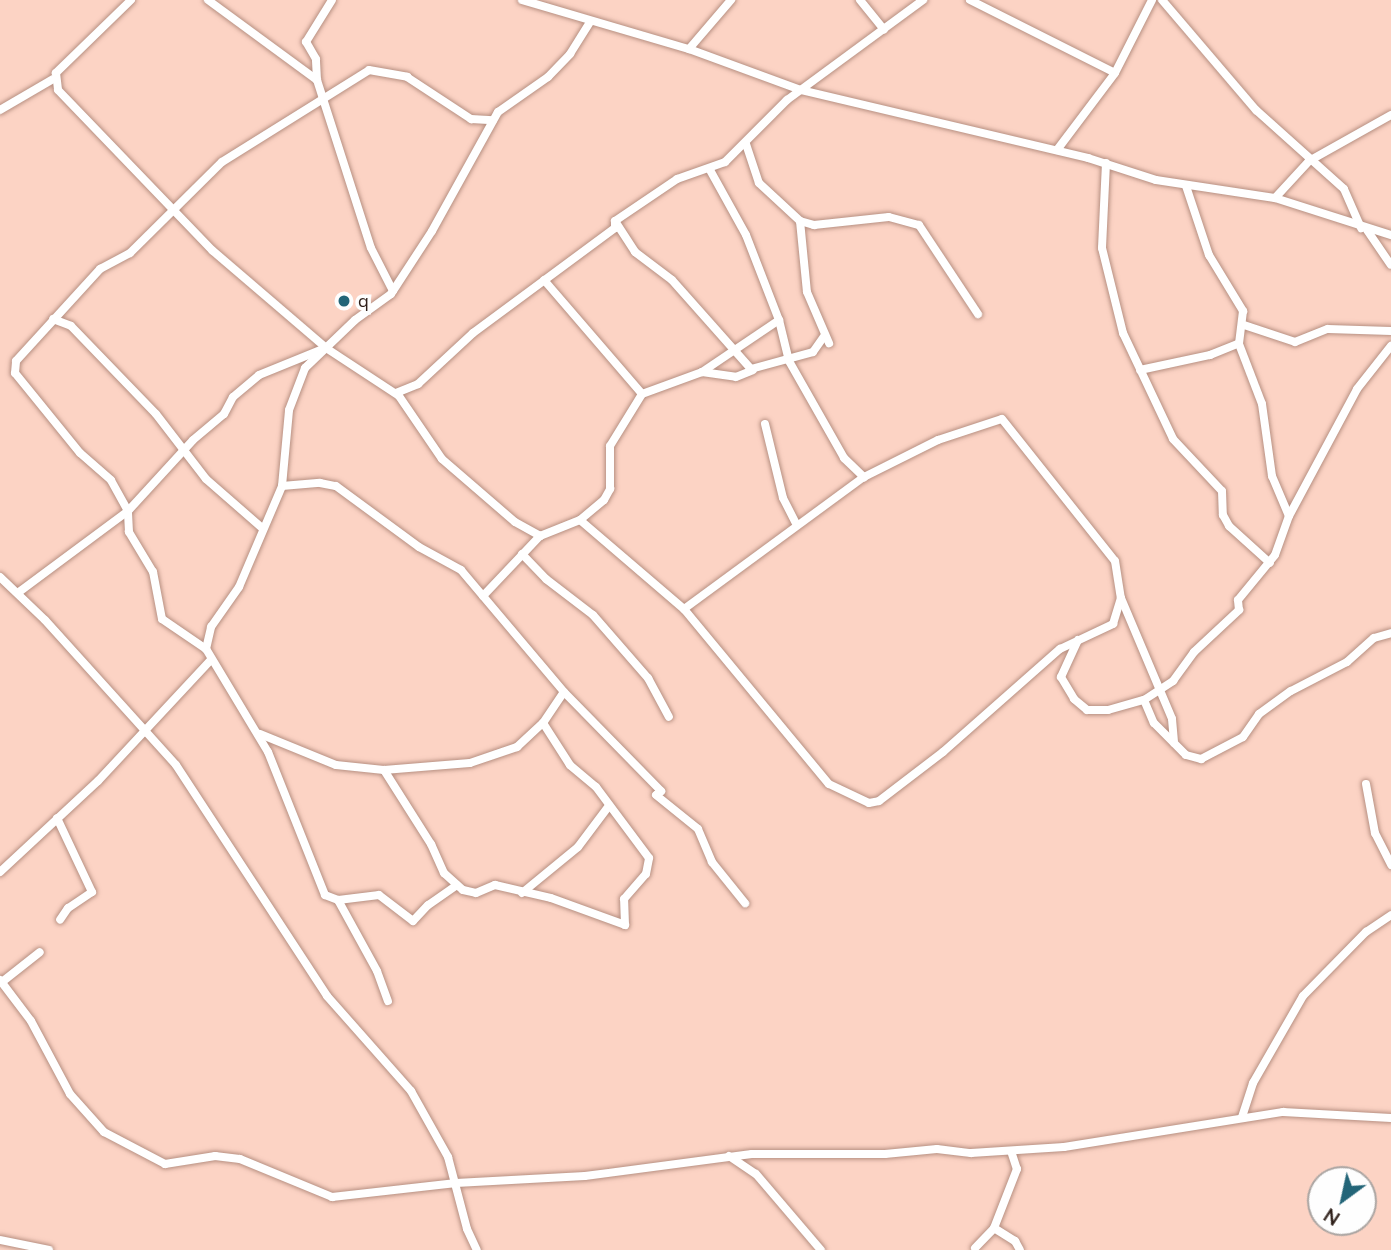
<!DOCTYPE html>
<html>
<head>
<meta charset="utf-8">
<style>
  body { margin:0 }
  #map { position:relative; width:1391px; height:1250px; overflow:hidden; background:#fcd3c4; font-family:Mulish,sans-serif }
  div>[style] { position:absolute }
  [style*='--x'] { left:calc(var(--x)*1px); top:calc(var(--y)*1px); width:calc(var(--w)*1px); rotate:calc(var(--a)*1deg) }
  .roads { filter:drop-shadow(0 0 2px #b79082) drop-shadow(0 0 2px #b79082) }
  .minor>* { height:8px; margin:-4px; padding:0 4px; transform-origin:4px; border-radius:4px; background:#fff }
  .dots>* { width:19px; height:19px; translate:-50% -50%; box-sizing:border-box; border:4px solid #fefefe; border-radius:50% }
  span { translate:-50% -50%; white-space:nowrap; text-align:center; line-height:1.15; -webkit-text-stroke:7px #fefefe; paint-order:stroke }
  .poi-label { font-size:18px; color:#2e1f19 }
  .left { translate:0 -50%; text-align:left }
  .north { position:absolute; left:1307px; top:1166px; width:70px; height:70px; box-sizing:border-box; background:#fefefe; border:2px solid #aba5a2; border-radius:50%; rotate:213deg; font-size:19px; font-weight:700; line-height:28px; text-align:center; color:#2e1f19 }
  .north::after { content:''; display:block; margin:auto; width:24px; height:32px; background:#236578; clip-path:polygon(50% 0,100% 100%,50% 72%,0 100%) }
</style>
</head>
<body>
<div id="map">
  <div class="roads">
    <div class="minor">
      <i style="--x:131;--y:0;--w:105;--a:135.8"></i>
      <i style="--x:56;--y:73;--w:17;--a:83"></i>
      <i style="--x:58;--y:90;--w:223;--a:46.1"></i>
      <i style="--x:213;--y:251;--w:149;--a:40.6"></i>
      <i style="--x:326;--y:348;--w:87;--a:33.3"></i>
      <i style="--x:399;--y:396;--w:76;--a:55.7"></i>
      <i style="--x:442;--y:459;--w:96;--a:40.8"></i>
      <i style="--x:515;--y:522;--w:29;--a:29"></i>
      <i style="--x:208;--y:0;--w:135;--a:36.3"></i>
      <i style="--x:317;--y:80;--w:176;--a:72.2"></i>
      <i style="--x:371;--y:248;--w:48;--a:62.9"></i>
      <i style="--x:522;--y:0;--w:174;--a:16.4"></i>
      <i style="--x:689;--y:49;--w:119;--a:20.1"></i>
      <i style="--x:801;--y:90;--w:295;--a:13.3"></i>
      <i style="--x:1088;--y:158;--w:71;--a:17.9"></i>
      <i style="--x:1156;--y:180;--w:120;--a:8.6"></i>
      <i style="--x:1275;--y:198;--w:122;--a:17.7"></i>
      <i style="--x:860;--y:0;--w:38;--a:51"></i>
      <i style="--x:970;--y:0;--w:162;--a:26.7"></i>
      <i style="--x:1162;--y:0;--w:145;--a:49.5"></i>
      <i style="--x:1256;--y:110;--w:118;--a:41.9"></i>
      <i style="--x:1344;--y:189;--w:43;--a:66.4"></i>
      <i style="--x:689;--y:49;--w:65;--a:-49.4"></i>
      <i style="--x:317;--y:80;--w:21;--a:-93"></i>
      <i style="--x:316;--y:59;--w:20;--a:-120"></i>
      <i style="--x:306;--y:42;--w:49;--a:-58.2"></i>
      <i style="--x:0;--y:110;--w:61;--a:-30.3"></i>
      <i style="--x:746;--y:144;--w:41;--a:71.6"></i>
      <i style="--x:759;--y:183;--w:56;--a:42.8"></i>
      <i style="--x:800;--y:221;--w:15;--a:16"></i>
      <i style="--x:814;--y:225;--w:75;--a:-6.1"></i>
      <i style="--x:889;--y:217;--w:31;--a:15"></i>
      <i style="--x:919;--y:225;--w:107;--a:56.5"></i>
      <i style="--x:1057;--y:150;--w:96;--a:-53"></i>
      <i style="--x:1115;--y:73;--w:82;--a:-63.1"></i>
      <i style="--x:1106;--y:163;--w:85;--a:92.7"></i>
      <i style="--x:1102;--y:248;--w:88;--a:76.1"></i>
      <i style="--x:1123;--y:333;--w:117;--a:64.7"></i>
      <i style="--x:1173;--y:439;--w:71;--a:46.7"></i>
      <i style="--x:1222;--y:491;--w:24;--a:88"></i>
      <i style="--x:1223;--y:515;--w:13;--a:61"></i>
      <i style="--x:1229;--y:526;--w:55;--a:42.1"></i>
      <i style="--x:710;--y:170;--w:74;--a:61"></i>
      <i style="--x:746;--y:235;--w:91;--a:68.8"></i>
      <i style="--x:779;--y:320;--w:42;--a:76.3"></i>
      <i style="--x:789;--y:361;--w:112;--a:60.4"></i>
      <i style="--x:844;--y:458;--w:28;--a:44"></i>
      <i style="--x:1186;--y:186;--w:73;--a:71.6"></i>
      <i style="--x:1209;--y:255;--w:66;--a:58.7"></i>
      <i style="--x:1243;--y:311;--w:33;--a:97"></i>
      <i style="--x:1239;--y:344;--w:64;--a:69"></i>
      <i style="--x:1262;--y:404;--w:73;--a:82.1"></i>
      <i style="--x:1272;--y:476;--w:43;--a:67"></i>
      <i style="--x:1275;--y:198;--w:50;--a:-47.4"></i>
      <i style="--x:1309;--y:161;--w:94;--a:-29.3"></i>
      <i style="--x:615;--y:221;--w:37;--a:57"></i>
      <i style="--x:635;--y:252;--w:46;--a:37.1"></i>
      <i style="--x:672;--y:280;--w:119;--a:48.4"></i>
      <i style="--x:751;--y:369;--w:64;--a:-15.3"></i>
      <i style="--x:813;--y:352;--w:19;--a:-55"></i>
      <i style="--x:800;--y:221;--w:71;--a:84.4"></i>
      <i style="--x:807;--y:292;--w:56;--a:66.7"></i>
      <i style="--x:1367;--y:230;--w:42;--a:55.6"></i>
      <i style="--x:544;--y:280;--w:150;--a:49.3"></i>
      <i style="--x:53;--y:319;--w:19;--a:21"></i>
      <i style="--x:71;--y:326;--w:122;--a:46"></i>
      <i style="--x:156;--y:414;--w:82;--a:52.4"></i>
      <i style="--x:206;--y:479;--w:73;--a:41.1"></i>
      <i style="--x:1244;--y:325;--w:54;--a:18.4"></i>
      <i style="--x:1295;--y:342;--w:35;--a:-22"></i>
      <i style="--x:1328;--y:329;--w:63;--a:1.8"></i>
      <i style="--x:1140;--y:370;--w:72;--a:-12.1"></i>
      <i style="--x:1210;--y:355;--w:31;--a:-22"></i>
      <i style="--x:702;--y:372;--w:34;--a:8"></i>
      <i style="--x:736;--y:377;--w:18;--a:-22"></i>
      <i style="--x:396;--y:393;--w:24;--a:-22"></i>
      <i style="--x:418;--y:384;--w:75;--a:-42.8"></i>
      <i style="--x:473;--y:333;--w:177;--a:-36.5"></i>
      <i style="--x:615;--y:228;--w:7;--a:-90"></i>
      <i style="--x:615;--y:221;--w:75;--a:-34.1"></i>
      <i style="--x:677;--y:179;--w:51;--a:-19.5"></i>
      <i style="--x:725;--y:162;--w:88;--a:-45"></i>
      <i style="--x:787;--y:100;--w:169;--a:-36.3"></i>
      <i style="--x:765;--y:424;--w:76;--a:76.3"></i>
      <i style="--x:783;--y:498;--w:28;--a:63"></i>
      <i style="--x:282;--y:486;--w:38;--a:-5"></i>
      <i style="--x:320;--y:483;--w:16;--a:11"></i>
      <i style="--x:336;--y:486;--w:103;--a:36.3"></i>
      <i style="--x:419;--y:547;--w:48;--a:28.7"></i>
      <i style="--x:461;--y:570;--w:160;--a:49.8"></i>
      <i style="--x:564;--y:692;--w:139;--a:45.6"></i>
      <i style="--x:661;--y:791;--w:6;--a:141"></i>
      <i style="--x:656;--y:795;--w:54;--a:39"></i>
      <i style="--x:698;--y:829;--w:36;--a:67"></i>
      <i style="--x:712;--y:862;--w:53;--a:51.2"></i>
      <i style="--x:580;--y:520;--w:137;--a:40.6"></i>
      <i style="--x:684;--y:609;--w:227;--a:50.4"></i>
      <i style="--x:829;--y:784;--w:44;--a:25.4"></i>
      <i style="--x:869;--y:803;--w:10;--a:-11"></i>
      <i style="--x:879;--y:801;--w:81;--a:-37.4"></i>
      <i style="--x:943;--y:752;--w:156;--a:-41.4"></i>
      <i style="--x:1060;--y:649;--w:59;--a:-25.3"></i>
      <i style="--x:1113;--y:624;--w:27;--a:-73"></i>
      <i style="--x:522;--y:554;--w:35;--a:46"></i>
      <i style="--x:546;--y:579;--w:59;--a:37.5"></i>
      <i style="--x:593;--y:615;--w:84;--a:48.9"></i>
      <i style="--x:648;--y:678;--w:44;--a:61.7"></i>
      <i style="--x:0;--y:577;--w:62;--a:43.7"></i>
      <i style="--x:45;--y:620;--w:195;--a:47.9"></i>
      <i style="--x:176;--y:765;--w:276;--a:56.8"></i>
      <i style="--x:327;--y:996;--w:127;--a:48.5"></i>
      <i style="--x:411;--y:1091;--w:76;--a:60.7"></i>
      <i style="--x:448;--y:1157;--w:74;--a:75.2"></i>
      <i style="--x:467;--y:1229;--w:23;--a:65"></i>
      <i style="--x:19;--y:592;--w:136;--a:-36.6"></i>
      <i style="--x:128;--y:511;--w:96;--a:-47.5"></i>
      <i style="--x:193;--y:440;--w:40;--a:-40"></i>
      <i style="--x:224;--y:414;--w:19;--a:-62"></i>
      <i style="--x:233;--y:397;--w:34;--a:-40"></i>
      <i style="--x:259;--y:375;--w:69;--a:-22.1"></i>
      <i style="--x:483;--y:596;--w:83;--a:-46.5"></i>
      <i style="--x:540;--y:536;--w:43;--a:-21.8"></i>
      <i style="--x:580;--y:520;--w:31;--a:-40"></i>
      <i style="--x:604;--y:500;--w:13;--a:-61"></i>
      <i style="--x:610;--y:489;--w:43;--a:-90"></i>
      <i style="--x:610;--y:446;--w:61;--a:-58.4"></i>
      <i style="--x:642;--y:394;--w:64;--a:-20.1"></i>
      <i style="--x:702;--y:372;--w:93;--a:-34"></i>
      <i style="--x:684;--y:609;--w:223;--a:-36.3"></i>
      <i style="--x:864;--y:477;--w:83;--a:-26.6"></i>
      <i style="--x:938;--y:440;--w:67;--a:-18.2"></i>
      <i style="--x:1002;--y:419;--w:181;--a:51.5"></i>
      <i style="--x:1115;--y:561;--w:37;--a:81"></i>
      <i style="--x:1121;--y:598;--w:131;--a:67.1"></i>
      <i style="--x:1172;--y:719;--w:24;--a:85"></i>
      <i style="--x:1078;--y:640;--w:41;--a:114.7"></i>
      <i style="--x:1061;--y:677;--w:26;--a:59"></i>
      <i style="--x:1074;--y:699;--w:17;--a:40"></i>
      <i style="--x:1087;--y:710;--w:21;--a:0"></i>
      <i style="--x:1108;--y:710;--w:37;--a:-16"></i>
      <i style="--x:1144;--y:700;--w:35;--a:-33"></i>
      <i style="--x:1173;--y:681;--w:36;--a:-54"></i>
      <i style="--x:1194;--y:652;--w:62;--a:-43"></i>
      <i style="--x:1239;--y:610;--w:10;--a:-96"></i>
      <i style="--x:1238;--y:600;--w:58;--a:-50.6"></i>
      <i style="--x:1275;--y:555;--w:41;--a:-70.3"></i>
      <i style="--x:1289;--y:516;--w:144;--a:-61.8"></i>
      <i style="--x:1357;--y:389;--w:55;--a:-51.7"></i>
      <i style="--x:206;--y:649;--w:53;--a:-145.7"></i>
      <i style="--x:162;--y:619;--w:48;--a:-100.8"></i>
      <i style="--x:153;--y:572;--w:47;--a:-121"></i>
      <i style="--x:129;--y:532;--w:21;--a:-93"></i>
      <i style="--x:128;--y:511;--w:35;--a:-119"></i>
      <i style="--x:111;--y:480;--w:41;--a:-138.9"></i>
      <i style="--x:80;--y:453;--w:103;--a:-129.1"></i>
      <i style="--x:15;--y:373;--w:12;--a:-85"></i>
      <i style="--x:16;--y:361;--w:125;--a:-47.6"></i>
      <i style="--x:100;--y:269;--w:34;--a:-28"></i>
      <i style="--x:130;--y:253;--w:129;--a:-44.7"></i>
      <i style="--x:222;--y:162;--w:173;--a:-32"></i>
      <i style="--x:369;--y:70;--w:39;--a:10"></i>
      <i style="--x:407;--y:77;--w:77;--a:33.3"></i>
      <i style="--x:471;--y:119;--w:22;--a:3"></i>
      <i style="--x:1144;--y:700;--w:25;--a:67"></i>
      <i style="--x:1154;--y:723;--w:45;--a:45"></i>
      <i style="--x:1186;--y:755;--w:16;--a:15"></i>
      <i style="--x:1201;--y:759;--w:47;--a:-27.6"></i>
      <i style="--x:1243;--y:737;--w:28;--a:-55"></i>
      <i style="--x:1259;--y:714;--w:39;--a:-36"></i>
      <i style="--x:1291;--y:691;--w:63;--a:-27.4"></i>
      <i style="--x:1347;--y:662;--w:36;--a:-42"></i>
      <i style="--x:1374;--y:638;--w:18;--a:-16"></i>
      <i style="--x:260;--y:734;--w:82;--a:22.2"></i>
      <i style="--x:336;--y:765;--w:48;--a:5.9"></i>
      <i style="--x:384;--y:770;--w:86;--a:-4.7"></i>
      <i style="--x:470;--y:763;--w:50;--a:-18.8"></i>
      <i style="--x:517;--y:747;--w:35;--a:-43"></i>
      <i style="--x:543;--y:723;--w:37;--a:-56"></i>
      <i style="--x:384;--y:770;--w:88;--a:57.6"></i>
      <i style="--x:431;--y:844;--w:32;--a:66"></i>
      <i style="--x:444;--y:873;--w:25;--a:42"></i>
      <i style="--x:463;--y:890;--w:13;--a:13"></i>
      <i style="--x:476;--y:893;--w:21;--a:-23"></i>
      <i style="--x:495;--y:885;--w:57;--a:13.1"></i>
      <i style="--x:551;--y:898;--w:79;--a:20"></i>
      <i style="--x:625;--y:925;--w:26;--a:-92"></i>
      <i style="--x:624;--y:899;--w:33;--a:-49"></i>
      <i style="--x:646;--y:874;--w:16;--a:-79"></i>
      <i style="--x:649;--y:858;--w:89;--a:-126.7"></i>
      <i style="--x:596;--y:787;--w:34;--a:-140"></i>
      <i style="--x:570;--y:765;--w:50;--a:-122.7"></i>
      <i style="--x:1366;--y:784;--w:50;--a:79.6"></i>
      <i style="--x:1375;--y:833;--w:36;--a:63"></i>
      <i style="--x:57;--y:818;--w:82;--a:64.7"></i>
      <i style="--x:92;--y:892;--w:29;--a:146"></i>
      <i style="--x:68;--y:908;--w:14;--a:124"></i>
      <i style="--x:0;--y:872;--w:134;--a:-42.9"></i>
      <i style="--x:98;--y:781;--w:164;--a:-47"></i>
      <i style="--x:457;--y:885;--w:35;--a:145"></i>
      <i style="--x:428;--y:905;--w:22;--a:133"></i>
      <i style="--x:413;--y:921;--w:43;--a:-142.6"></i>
      <i style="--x:379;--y:895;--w:41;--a:173"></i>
      <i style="--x:338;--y:900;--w:14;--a:-159"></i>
      <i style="--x:325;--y:895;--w:154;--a:-111.7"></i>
      <i style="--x:268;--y:752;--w:120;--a:-121"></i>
      <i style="--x:206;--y:649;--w:23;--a:-77"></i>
      <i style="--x:211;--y:627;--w:49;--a:-55"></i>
      <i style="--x:239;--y:587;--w:110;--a:-66.9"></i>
      <i style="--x:282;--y:486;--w:76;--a:-84.7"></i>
      <i style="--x:289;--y:410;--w:45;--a:-69.1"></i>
      <i style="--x:305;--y:368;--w:69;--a:-43.8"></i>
      <i style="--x:355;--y:320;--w:44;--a:-35.8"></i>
      <i style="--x:391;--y:294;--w:75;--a:-56.9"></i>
      <i style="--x:432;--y:231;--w:136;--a:-61"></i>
      <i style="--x:498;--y:112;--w:61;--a:-35"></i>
      <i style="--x:548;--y:77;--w:32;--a:-46"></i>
      <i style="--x:570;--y:54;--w:38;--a:-58"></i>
      <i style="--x:522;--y:893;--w:72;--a:-39.4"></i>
      <i style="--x:578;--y:847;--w:50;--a:-53.1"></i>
      <i style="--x:338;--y:900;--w:81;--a:61.2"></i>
      <i style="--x:377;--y:971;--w:32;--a:70"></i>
      <i style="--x:0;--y:980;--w:51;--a:52.9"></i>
      <i style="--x:31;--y:1021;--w:83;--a:61.9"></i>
      <i style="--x:70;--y:1094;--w:51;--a:48.2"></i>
      <i style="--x:104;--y:1132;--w:69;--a:27.7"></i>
      <i style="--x:165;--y:1164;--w:51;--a:-9.1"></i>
      <i style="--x:215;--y:1156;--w:25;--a:7"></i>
      <i style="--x:240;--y:1159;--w:100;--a:22.4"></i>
      <i style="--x:332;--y:1197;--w:125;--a:-6.4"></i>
      <i style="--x:456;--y:1183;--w:129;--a:-3.1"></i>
      <i style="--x:585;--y:1176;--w:168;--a:-7.5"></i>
      <i style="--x:752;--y:1154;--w:133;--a:0"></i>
      <i style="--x:885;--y:1154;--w:52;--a:-5.5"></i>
      <i style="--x:937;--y:1149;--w:34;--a:7"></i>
      <i style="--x:971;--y:1153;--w:93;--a:-3.7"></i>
      <i style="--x:1064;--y:1147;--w:222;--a:-9.1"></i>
      <i style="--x:1283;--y:1112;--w:108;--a:3.2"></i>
      <i style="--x:2;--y:982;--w:48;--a:-38.3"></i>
      <i style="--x:1242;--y:1117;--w:36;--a:-72"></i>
      <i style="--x:1253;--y:1083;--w:100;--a:-60.1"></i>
      <i style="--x:1303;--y:996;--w:90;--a:-45.5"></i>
      <i style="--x:1366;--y:932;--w:30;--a:-34"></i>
      <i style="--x:1011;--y:1151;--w:19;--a:72"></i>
      <i style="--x:1017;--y:1169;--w:63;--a:111.3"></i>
      <i style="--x:994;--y:1228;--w:25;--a:32"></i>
      <i style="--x:1015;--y:1241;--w:10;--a:61"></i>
      <i style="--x:729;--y:1156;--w:32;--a:34"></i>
      <i style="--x:756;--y:1174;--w:100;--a:49.5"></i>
      <i style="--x:0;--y:1240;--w:50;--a:11.5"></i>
      <i style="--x:975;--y:1248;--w:28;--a:-46"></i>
    </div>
  </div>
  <div class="dots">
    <i style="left:344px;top:301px;background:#236578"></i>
  </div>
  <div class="poi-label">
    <span class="left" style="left:358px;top:301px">q</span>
  </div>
  <div class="north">N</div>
</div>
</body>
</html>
